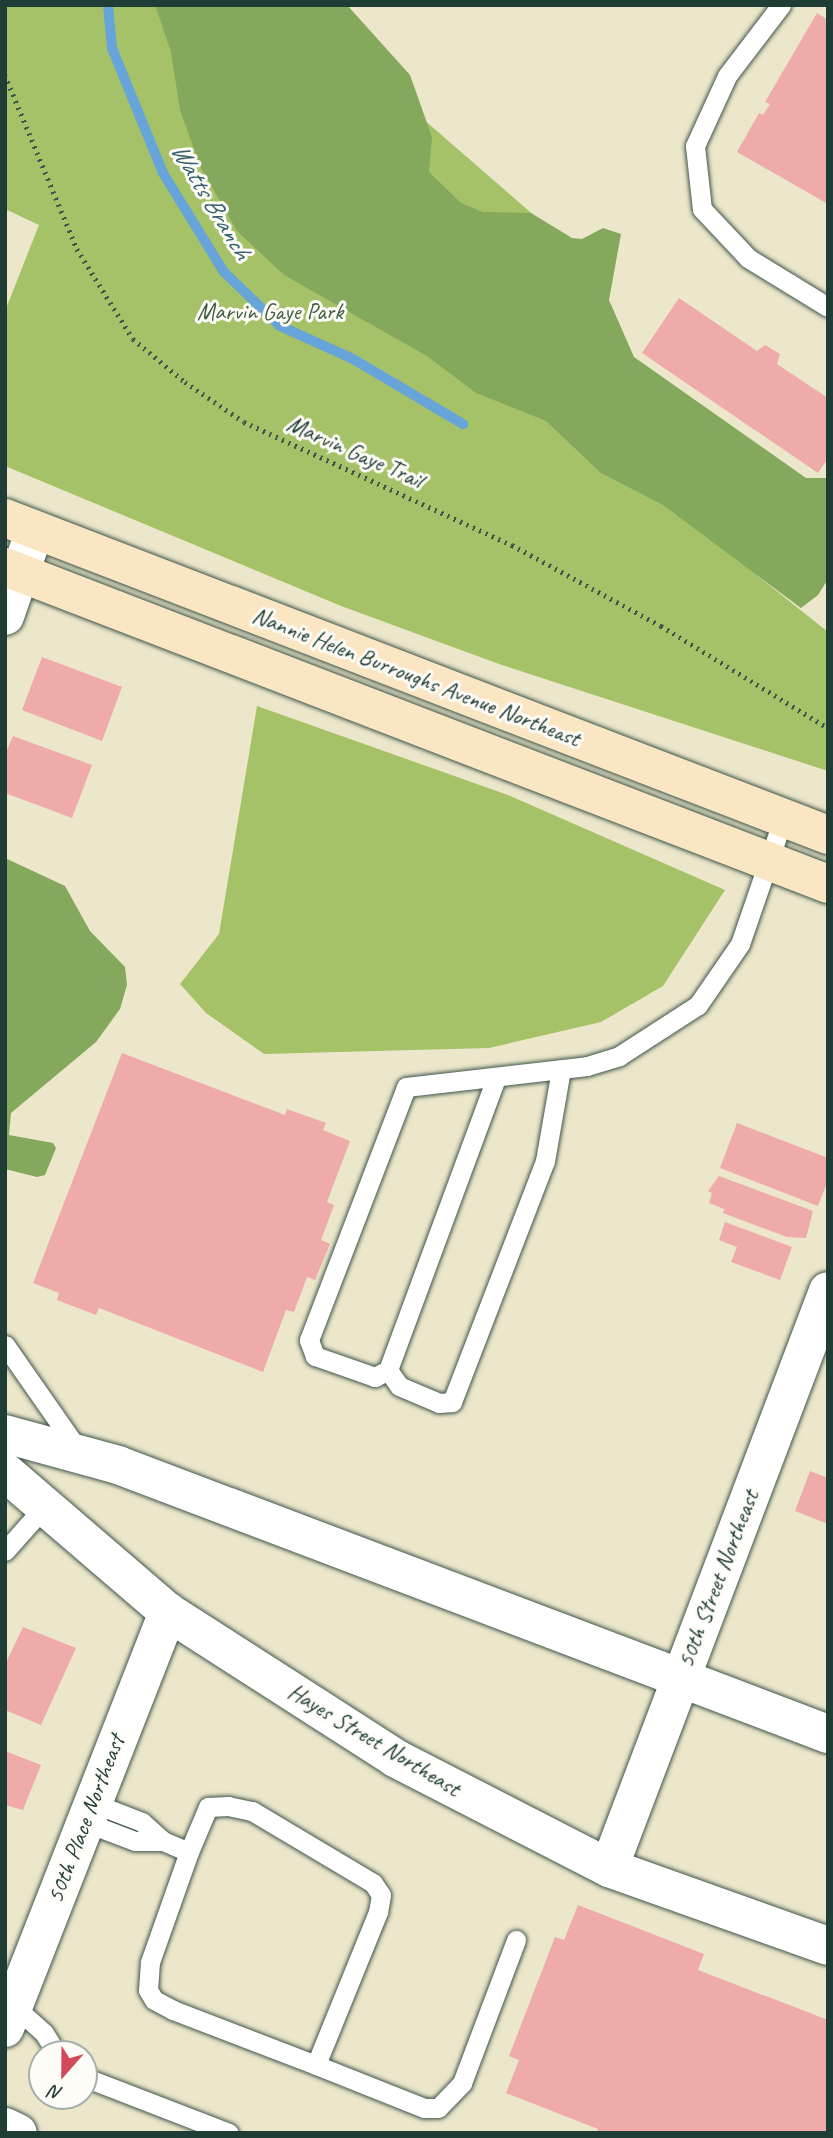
<!DOCTYPE html>
<html>
<head>
<meta charset="utf-8">
<style>
  body { margin:0 }
  #map { position:relative; width:833px; height:2138px; overflow:hidden; background:#ece7cb; font-family:Caveat,sans-serif }
  div>[style] { position:absolute }
  [style*='--x'] { left:calc(var(--x)*1px); top:calc(var(--y)*1px); width:calc(var(--w)*1px); rotate:calc(var(--a)*1deg) }
  .green>* { inset:0; background:#a6c268 }
  .forest>* { inset:0; background:#84a85c }
  .stream>* { height:10px; margin:-5px; padding:0 5px; transform-origin:5px; border-radius:5px; background:#67a4d9 }
  .building>* { inset:0; background:#eeabaa }
  .path>* { height:4.5px; margin-top:-2.25px; transform-origin:0; background:repeating-linear-gradient(90deg,#3e564b 0 2px,transparent 0 7px) }
  .roads { filter:drop-shadow(0 0 2px #3e564b) drop-shadow(0 0 2px #3e564b) }
  .service>* { height:19px; margin:-9.5px; padding:0 9.5px; transform-origin:9.5px; border-radius:9.5px; background:#fff }
  .minor>* { height:38px; margin:-19px; padding:0 19px; transform-origin:19px; border-radius:19px; background:#fff }
  .secondary>* { height:38px; margin:-19px; padding:0 19px; transform-origin:19px; border-radius:19px; background:#fbe6c4 }
  span { translate:-50% -50%; white-space:nowrap; text-align:center; line-height:1.15; -webkit-text-stroke:6px #fdfcf7; paint-order:stroke }
  .park-label { font-size:24px; color:#415e41 }
  .street-label { font-size:24px; color:#1f3d34 }
  .water-label { font-size:26px; color:#38616e; font-style:italic }
  .frame { position:absolute; inset:0; border:7px solid #1f3d34; pointer-events:none }
  .north { position:absolute; left:28px; top:2040px; width:70px; height:70px; box-sizing:border-box; background:#fdfcf7; border:2px solid #a4b0a9; border-radius:50%; rotate:201deg; font-size:19px; font-weight:700; line-height:28px; text-align:center; color:#1f3d34 }
  .north::after { content:''; display:block; margin:auto; width:24px; height:32px; background:#d1495b; clip-path:polygon(50% 0,100% 100%,50% 72%,0 100%) }
</style>
</head>
<body>
<div id="map">
  <div class="green">
    <i style="clip-path:polygon(5px 5px,292px 5px,583px 258px,538px 400px,828px 632px,828px 771px,499px 664px,341px 606px,5px 466px,5px 311px,39px 225px,5px 209px)"></i>
    <i style="clip-path:polygon(257px 706px,508px 795px,725px 890px,663px 986px,601px 1022px,489px 1048px,264px 1054px,206px 1013px,180px 984px,219px 934px)"></i>
  </div>
  <div class="forest">
    <i style="clip-path:polygon(155px 5px,347px 5px,410px 75px,432px 137px,429px 172px,461px 203px,483px 212px,531px 213px,572px 238px,582px 239px,603px 228px,621px 234px,609px 300px,634px 357px,806px 478px,828px 478px,828px 579px,818px 595px,801px 608px,663px 505px,601px 473px,546px 421px,476px 393px,427px 356px,284px 275px,237px 231px,200px 166px,180px 110px,171px 52px)"></i>
    <i style="clip-path:polygon(5px 858px,65px 886px,90px 931px,125px 967px,127px 985px,120px 1009px,96px 1042px,11px 1113px,9px 1135px,53px 1143px,56px 1148px,45px 1175px,37px 1177px,5px 1169px)"></i>
  </div>
  <div class="stream">
    <i style="--x:108;--y:5;--w:43;--a:84.7"></i>
    <i style="--x:112;--y:48;--w:135;--a:67.8"></i>
    <i style="--x:163;--y:173;--w:116;--a:58.4"></i>
    <i style="--x:224;--y:272;--w:78;--a:44"></i>
    <i style="--x:280;--y:326;--w:80;--a:24.3"></i>
    <i style="--x:353;--y:359;--w:128;--a:30.6"></i>
  </div>
  <div class="building">
    <i style="clip-path:polygon(817px 13px,828px 20px,828px 204px,737px 152px,759px 113px,763px 115px,770px 104px,765px 102px)"></i>
    <i style="clip-path:polygon(679px 298px,757px 351px,765px 345px,780px 354px,777px 364px,828px 398px,828px 458px,818px 473px,642px 353px)"></i>
    <i style="clip-path:polygon(42px 657px,122px 687px,102px 741px,22px 710px)"></i>
    <i style="clip-path:polygon(13px 736px,92px 765px,72px 818px,5px 793px,5px 755px)"></i>
    <i style="clip-path:polygon(122px 1053px,285px 1115px,287px 1109px,326px 1123px,323px 1130px,350px 1141px,327px 1202px,334px 1205px,321px 1240px,330px 1244px,315px 1280px,307px 1277px,294px 1312px,286px 1310px,263px 1372px,99px 1308px,96px 1315px,57px 1300px,59px 1293px,33px 1283px)"></i>
    <i style="clip-path:polygon(737px 1123px,828px 1158px,828px 1180px,818px 1206px,720px 1168px)"></i>
    <i style="clip-path:polygon(719px 1176px,813px 1211px,806px 1238px,787px 1237px,723px 1213px,724px 1209px,709px 1203px,712px 1193px,708px 1191px)"></i>
    <i style="clip-path:polygon(725px 1222px,792px 1247px,780px 1280px,731px 1262px,737px 1247px,719px 1240px)"></i>
    <i style="clip-path:polygon(810px 1471px,828px 1478px,828px 1524px,795px 1511px)"></i>
    <i style="clip-path:polygon(23px 1627px,76px 1648px,41px 1725px,5px 1710px,5px 1665px)"></i>
    <i style="clip-path:polygon(5px 1751px,41px 1765px,23px 1810px,5px 1805px)"></i>
    <i style="clip-path:polygon(578px 1905px,704px 1954px,698px 1970px,828px 2020px,828px 2133px,597px 2133px,598px 2129px,506px 2093px,519px 2060px,509px 2056px,555px 1937px,564px 1940px)"></i>
  </div>
  <div class="path">
    <i style="--x:5;--y:75;--w:188;--a:67.5"></i>
    <i style="--x:77;--y:249;--w:106;--a:58.1"></i>
    <i style="--x:133;--y:339;--w:67;--a:39.6"></i>
    <i style="--x:185;--y:382;--w:71;--a:34.1"></i>
    <i style="--x:244;--y:422;--w:295;--a:24.7"></i>
    <i style="--x:512;--y:545;--w:170;--a:28.5"></i>
    <i style="--x:661;--y:626;--w:196;--a:31.4"></i>
  </div>
  <div class="roads">
    <div class="service">
      <i style="--x:781;--y:5;--w:89;--a:127.3"></i>
      <i style="--x:727;--y:76;--w:77;--a:114.6"></i>
      <i style="--x:695;--y:146;--w:63;--a:83.7"></i>
      <i style="--x:702;--y:209;--w:67;--a:46.8"></i>
      <i style="--x:748;--y:258;--w:94;--a:31.5"></i>
      <i style="--x:496;--y:1078;--w:311;--a:110.3"></i>
      <i style="--x:388;--y:1370;--w:15;--a:152"></i>
      <i style="--x:375;--y:1377;--w:64;--a:-160.7"></i>
      <i style="--x:315;--y:1356;--w:17;--a:-111"></i>
      <i style="--x:309;--y:1340;--w:271;--a:-69"></i>
      <i style="--x:406;--y:1087;--w:182;--a:-6.6"></i>
      <i style="--x:587;--y:1066;--w:34;--a:-17"></i>
      <i style="--x:619;--y:1056;--w:94;--a:-32.8"></i>
      <i style="--x:698;--y:1005;--w:74;--a:-55.5"></i>
      <i style="--x:740;--y:944;--w:132;--a:-71"></i>
      <i style="--x:5;--y:1345;--w:129;--a:55.1"></i>
      <i style="--x:388;--y:1370;--w:19;--a:55"></i>
      <i style="--x:399;--y:1386;--w:43;--a:23"></i>
      <i style="--x:439;--y:1403;--w:13;--a:-4"></i>
      <i style="--x:452;--y:1402;--w:258;--a:-68.9"></i>
      <i style="--x:545;--y:1161;--w:93;--a:-80.1"></i>
      <i style="--x:5;--y:1551;--w:60;--a:-48.4"></i>
      <i style="--x:85;--y:1822;--w:53;--a:20.8"></i>
      <i style="--x:135;--y:1841;--w:28;--a:0"></i>
      <i style="--x:163;--y:1841;--w:28;--a:-138"></i>
      <i style="--x:142;--y:1822;--w:53;--a:-158.8"></i>
      <i style="--x:163;--y:1841;--w:28;--a:23"></i>
      <i style="--x:189;--y:1852;--w:49;--a:-67.1"></i>
      <i style="--x:208;--y:1807;--w:20;--a:-3"></i>
      <i style="--x:228;--y:1806;--w:25;--a:12"></i>
      <i style="--x:252;--y:1811;--w:141;--a:30.8"></i>
      <i style="--x:373;--y:1883;--w:14;--a:56"></i>
      <i style="--x:381;--y:1895;--w:17;--a:100"></i>
      <i style="--x:378;--y:1912;--w:165;--a:112.1"></i>
      <i style="--x:316;--y:2065;--w:153;--a:-159"></i>
      <i style="--x:173;--y:2010;--w:21;--a:-152"></i>
      <i style="--x:154;--y:2000;--w:12;--a:-121"></i>
      <i style="--x:148;--y:1990;--w:28;--a:-86"></i>
      <i style="--x:150;--y:1962;--w:117;--a:-70.5"></i>
      <i style="--x:14;--y:2006;--w:40;--a:42"></i>
      <i style="--x:44;--y:2033;--w:25;--a:58"></i>
      <i style="--x:316;--y:2065;--w:116;--a:21.7"></i>
      <i style="--x:424;--y:2108;--w:14;--a:0"></i>
      <i style="--x:438;--y:2108;--w:35;--a:-46"></i>
      <i style="--x:462;--y:2083;--w:153;--a:-69.3"></i>
      <i style="--x:84;--y:2077;--w:155;--a:21.1"></i>
    </div>
    <div class="minor">
      <i style="--x:5;--y:616;--w:91;--a:-70.8"></i>
      <i style="--x:5;--y:1434;--w:117;--a:15.3"></i>
      <i style="--x:118;--y:1465;--w:759;--a:20.75"></i>
      <i style="--x:5;--y:1472;--w:215;--a:40.7"></i>
      <i style="--x:168;--y:1612;--w:270;--a:32.7"></i>
      <i style="--x:395;--y:1758;--w:241;--a:27.2"></i>
      <i style="--x:609;--y:1868;--w:232;--a:19.6"></i>
      <i style="--x:609;--y:1868;--w:617;--a:-69.22"></i>
      <i style="--x:5;--y:2028;--w:447;--a:-68.6"></i>
      <i style="--x:5;--y:2127;--w:14;--a:25"></i>
    </div>
    <div class="secondary">
      <i style="--x:5;--y:518;--w:882;--a:21.07"></i>
      <i style="--x:5;--y:567;--w:882;--a:21.07"></i>
    </div>
  </div>
  <div class="park-label">
    <span style="left:270px;top:312px">Marvin Gaye Park</span>
  </div>
  <div class="street-label">
    <span style="left:355px;top:452px;rotate:24deg">Marvin Gaye Trail</span>
    <span style="left:416px;top:677px;rotate:21deg">Nannie Helen Burroughs Avenue Northeast</span>
    <span style="left:718px;top:1579px;rotate:-69deg">50th Street Northeast</span>
    <span style="left:374px;top:1740px;rotate:31deg">Hayes Street Northeast</span>
    <span style="left:86px;top:1819px;rotate:-69deg">50th Place Northeast</span>
  </div>
  <div class="water-label">
    <span style="left:211px;top:201px;rotate:59deg">Watts Branch</span>
  </div>
  <div class="frame"></div>
  <div class="north">N</div>
</div>
</body>
</html>
